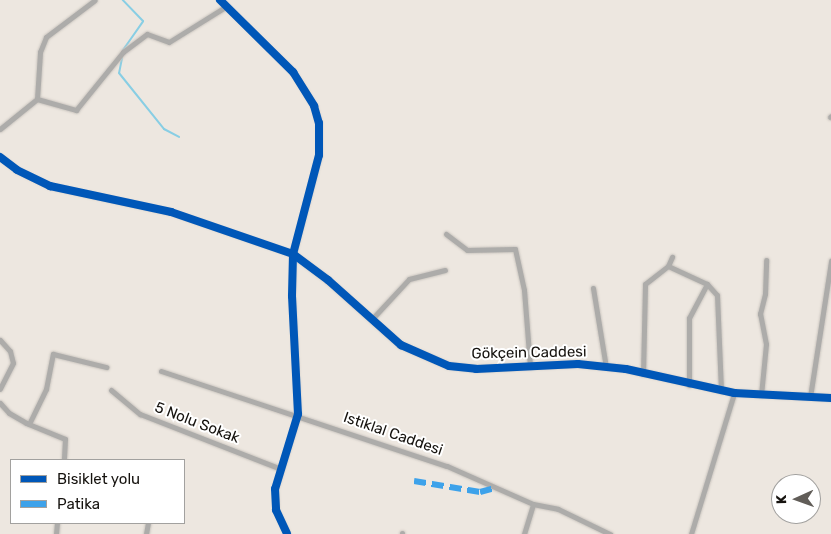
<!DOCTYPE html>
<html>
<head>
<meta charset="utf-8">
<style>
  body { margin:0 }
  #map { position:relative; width:831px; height:534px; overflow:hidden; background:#ede7e0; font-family:Rubik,sans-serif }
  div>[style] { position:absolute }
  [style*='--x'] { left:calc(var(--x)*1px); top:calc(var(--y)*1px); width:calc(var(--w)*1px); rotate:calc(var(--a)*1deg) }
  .stream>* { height:2px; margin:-1px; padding:0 1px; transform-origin:1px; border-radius:1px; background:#88cee4 }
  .roads { filter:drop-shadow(0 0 1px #cac5bf) drop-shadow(0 0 1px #cac5bf) }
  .minor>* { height:5px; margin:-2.5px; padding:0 2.5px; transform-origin:2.5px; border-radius:2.5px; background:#adacaa }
  .tertiary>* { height:5.5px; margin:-2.75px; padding:0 2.75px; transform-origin:2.75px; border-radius:2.75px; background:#adacaa }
  .quiet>* { height:6px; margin-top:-3px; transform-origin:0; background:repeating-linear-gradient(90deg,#3da2ea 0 12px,transparent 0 18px) }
  .cycleway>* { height:8px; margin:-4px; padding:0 4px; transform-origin:4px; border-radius:4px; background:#0057b8 }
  span { translate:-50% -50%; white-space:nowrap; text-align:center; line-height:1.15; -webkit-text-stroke:4px #fff; paint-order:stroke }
  .street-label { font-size:15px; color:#16130f }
  .legend { position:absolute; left:10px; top:459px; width:175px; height:65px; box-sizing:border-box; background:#fff; border:1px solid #a2a19f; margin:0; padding:6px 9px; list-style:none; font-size:15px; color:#16130f }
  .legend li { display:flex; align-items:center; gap:10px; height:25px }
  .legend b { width:25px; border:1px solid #a2a19f }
  .north { position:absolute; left:771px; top:474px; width:50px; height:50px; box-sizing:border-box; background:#fff; border:1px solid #a2a19f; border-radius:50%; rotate:268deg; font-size:14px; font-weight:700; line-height:20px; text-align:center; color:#16130f }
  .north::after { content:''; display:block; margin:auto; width:18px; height:22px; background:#615d58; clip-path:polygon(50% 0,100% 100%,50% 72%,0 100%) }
</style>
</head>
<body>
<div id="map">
  <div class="stream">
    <i style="--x:123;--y:50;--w:35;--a:-55"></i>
    <i style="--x:143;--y:21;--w:29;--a:-134"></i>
    <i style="--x:122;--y:58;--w:15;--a:101"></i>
    <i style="--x:119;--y:73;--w:72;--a:51.2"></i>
    <i style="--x:164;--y:129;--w:17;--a:28"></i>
  </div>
  <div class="roads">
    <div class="minor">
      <i style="--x:220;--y:0;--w:103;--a:44.6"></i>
      <i style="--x:293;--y:72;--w:40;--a:58"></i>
      <i style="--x:314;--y:106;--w:18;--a:74"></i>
      <i style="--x:319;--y:123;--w:32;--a:90"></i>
      <i style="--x:319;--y:155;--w:102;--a:104.7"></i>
      <i style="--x:293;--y:254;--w:42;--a:91.4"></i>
      <i style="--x:292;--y:296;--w:118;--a:87.1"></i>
      <i style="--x:298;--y:414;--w:78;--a:107"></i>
      <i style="--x:275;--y:489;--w:21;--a:87"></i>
      <i style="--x:276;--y:510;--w:26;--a:65"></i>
      <i style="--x:37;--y:99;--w:47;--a:-86.3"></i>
      <i style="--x:40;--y:52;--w:16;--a:-68"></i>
      <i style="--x:46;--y:37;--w:61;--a:-37.1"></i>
      <i style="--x:830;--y:117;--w:1;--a:-45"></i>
      <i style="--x:0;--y:129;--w:48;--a:-39"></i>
      <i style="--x:37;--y:99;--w:41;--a:15.8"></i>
      <i style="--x:76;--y:110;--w:75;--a:-51"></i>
      <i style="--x:123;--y:52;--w:30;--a:-37"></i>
      <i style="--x:147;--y:34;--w:23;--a:20"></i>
      <i style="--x:169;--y:42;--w:66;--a:-32"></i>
      <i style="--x:0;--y:157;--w:21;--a:37"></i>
      <i style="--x:17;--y:170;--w:37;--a:26"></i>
      <i style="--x:50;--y:186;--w:124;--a:12.1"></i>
      <i style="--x:171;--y:212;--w:129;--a:19"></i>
      <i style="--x:446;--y:234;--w:26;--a:37"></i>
      <i style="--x:467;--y:250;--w:48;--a:-1.2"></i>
      <i style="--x:515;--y:249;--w:42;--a:77.6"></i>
      <i style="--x:524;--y:290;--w:77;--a:85.5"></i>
      <i style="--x:668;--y:266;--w:43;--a:24.8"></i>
      <i style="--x:707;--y:284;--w:15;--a:48"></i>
      <i style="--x:717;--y:295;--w:96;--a:87.6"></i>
      <i style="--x:593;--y:288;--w:80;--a:80.7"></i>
      <i style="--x:372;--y:319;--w:54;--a:-47.2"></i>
      <i style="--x:409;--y:279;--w:37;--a:-14"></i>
      <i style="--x:0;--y:340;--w:15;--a:48"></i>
      <i style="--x:10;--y:351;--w:12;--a:76"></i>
      <i style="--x:13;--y:363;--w:29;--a:117"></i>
      <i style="--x:161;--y:371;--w:301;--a:18.4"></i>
      <i style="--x:447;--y:466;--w:94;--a:23.8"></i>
      <i style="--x:533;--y:504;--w:25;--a:11"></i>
      <i style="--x:558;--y:509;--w:58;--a:25.7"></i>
      <i style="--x:643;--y:374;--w:90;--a:-88.7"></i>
      <i style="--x:645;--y:284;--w:29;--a:-38"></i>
      <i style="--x:668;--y:266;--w:10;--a:-66"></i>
      <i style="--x:689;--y:385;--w:67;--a:-90"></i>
      <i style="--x:689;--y:318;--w:38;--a:-62"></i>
      <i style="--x:111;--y:390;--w:38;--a:40"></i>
      <i style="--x:140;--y:414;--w:151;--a:21.3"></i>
      <i style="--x:761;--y:395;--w:51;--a:-84.4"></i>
      <i style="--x:766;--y:344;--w:31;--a:-101"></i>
      <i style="--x:760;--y:314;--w:21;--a:-76"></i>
      <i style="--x:765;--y:294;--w:34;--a:-88"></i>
      <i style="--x:810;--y:397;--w:138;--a:-81.2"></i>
      <i style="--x:0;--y:403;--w:13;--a:48"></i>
      <i style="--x:9;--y:413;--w:20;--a:30"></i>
      <i style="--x:26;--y:423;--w:42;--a:22.3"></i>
      <i style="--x:65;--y:439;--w:21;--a:93"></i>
      <i style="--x:29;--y:424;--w:39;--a:-64"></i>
      <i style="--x:46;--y:389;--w:36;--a:-79"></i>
      <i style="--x:53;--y:354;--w:55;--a:13.8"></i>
      <i style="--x:56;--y:534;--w:11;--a:-85"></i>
      <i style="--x:146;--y:534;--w:11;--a:-80"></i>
      <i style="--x:402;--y:534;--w:1;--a:-90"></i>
      <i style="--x:524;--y:534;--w:31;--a:-73"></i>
      <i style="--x:691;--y:534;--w:147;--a:-73"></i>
    </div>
    <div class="tertiary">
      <i style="--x:293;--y:254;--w:44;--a:36.6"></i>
      <i style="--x:328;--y:280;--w:98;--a:41.7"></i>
      <i style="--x:401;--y:345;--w:52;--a:23.6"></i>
      <i style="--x:449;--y:366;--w:27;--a:6"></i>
      <i style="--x:476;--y:369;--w:102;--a:-2.8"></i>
      <i style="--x:578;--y:364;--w:48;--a:5.9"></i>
      <i style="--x:626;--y:369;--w:111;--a:12.5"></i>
      <i style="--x:734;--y:393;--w:97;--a:3"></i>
    </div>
  </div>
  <div class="quiet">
    <i style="--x:414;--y:481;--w:67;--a:9.5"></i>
    <i style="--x:480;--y:492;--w:16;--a:-15"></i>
  </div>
  <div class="cycleway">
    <i style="--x:220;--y:0;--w:103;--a:44.6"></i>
    <i style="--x:293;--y:72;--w:40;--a:58"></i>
    <i style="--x:314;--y:106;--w:18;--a:74"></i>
    <i style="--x:319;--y:123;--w:32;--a:90"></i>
    <i style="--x:319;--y:155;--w:102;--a:104.7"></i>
    <i style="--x:293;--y:254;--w:42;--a:91.4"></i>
    <i style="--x:292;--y:296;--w:118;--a:87.1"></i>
    <i style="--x:298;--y:414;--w:78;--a:107"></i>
    <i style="--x:275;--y:489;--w:21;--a:87"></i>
    <i style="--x:276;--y:510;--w:26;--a:65"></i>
    <i style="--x:0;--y:157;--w:21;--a:37"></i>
    <i style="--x:17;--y:170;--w:37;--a:26"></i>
    <i style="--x:50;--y:186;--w:124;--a:12.1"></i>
    <i style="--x:171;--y:212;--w:129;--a:19"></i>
    <i style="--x:293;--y:254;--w:44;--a:36.6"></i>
    <i style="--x:328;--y:280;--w:98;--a:41.7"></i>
    <i style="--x:401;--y:345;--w:52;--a:23.6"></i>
    <i style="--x:449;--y:366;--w:27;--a:6"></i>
    <i style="--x:476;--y:369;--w:102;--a:-2.8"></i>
    <i style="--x:578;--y:364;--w:48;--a:5.9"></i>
    <i style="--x:626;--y:369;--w:111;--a:12.5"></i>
    <i style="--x:734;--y:393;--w:97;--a:3"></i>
  </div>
  <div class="street-label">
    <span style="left:529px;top:353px;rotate:-1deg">Gökçein Caddesi</span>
    <span style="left:197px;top:423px;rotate:21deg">5 Nolu Sokak</span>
    <span style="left:393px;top:434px;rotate:19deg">Istiklal Caddesi</span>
  </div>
  <ul class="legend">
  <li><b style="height:6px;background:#0057b8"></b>Bisiklet yolu</li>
  <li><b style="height:6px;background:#3da2ea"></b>Patika</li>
  </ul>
  <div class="north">K</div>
</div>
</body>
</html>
